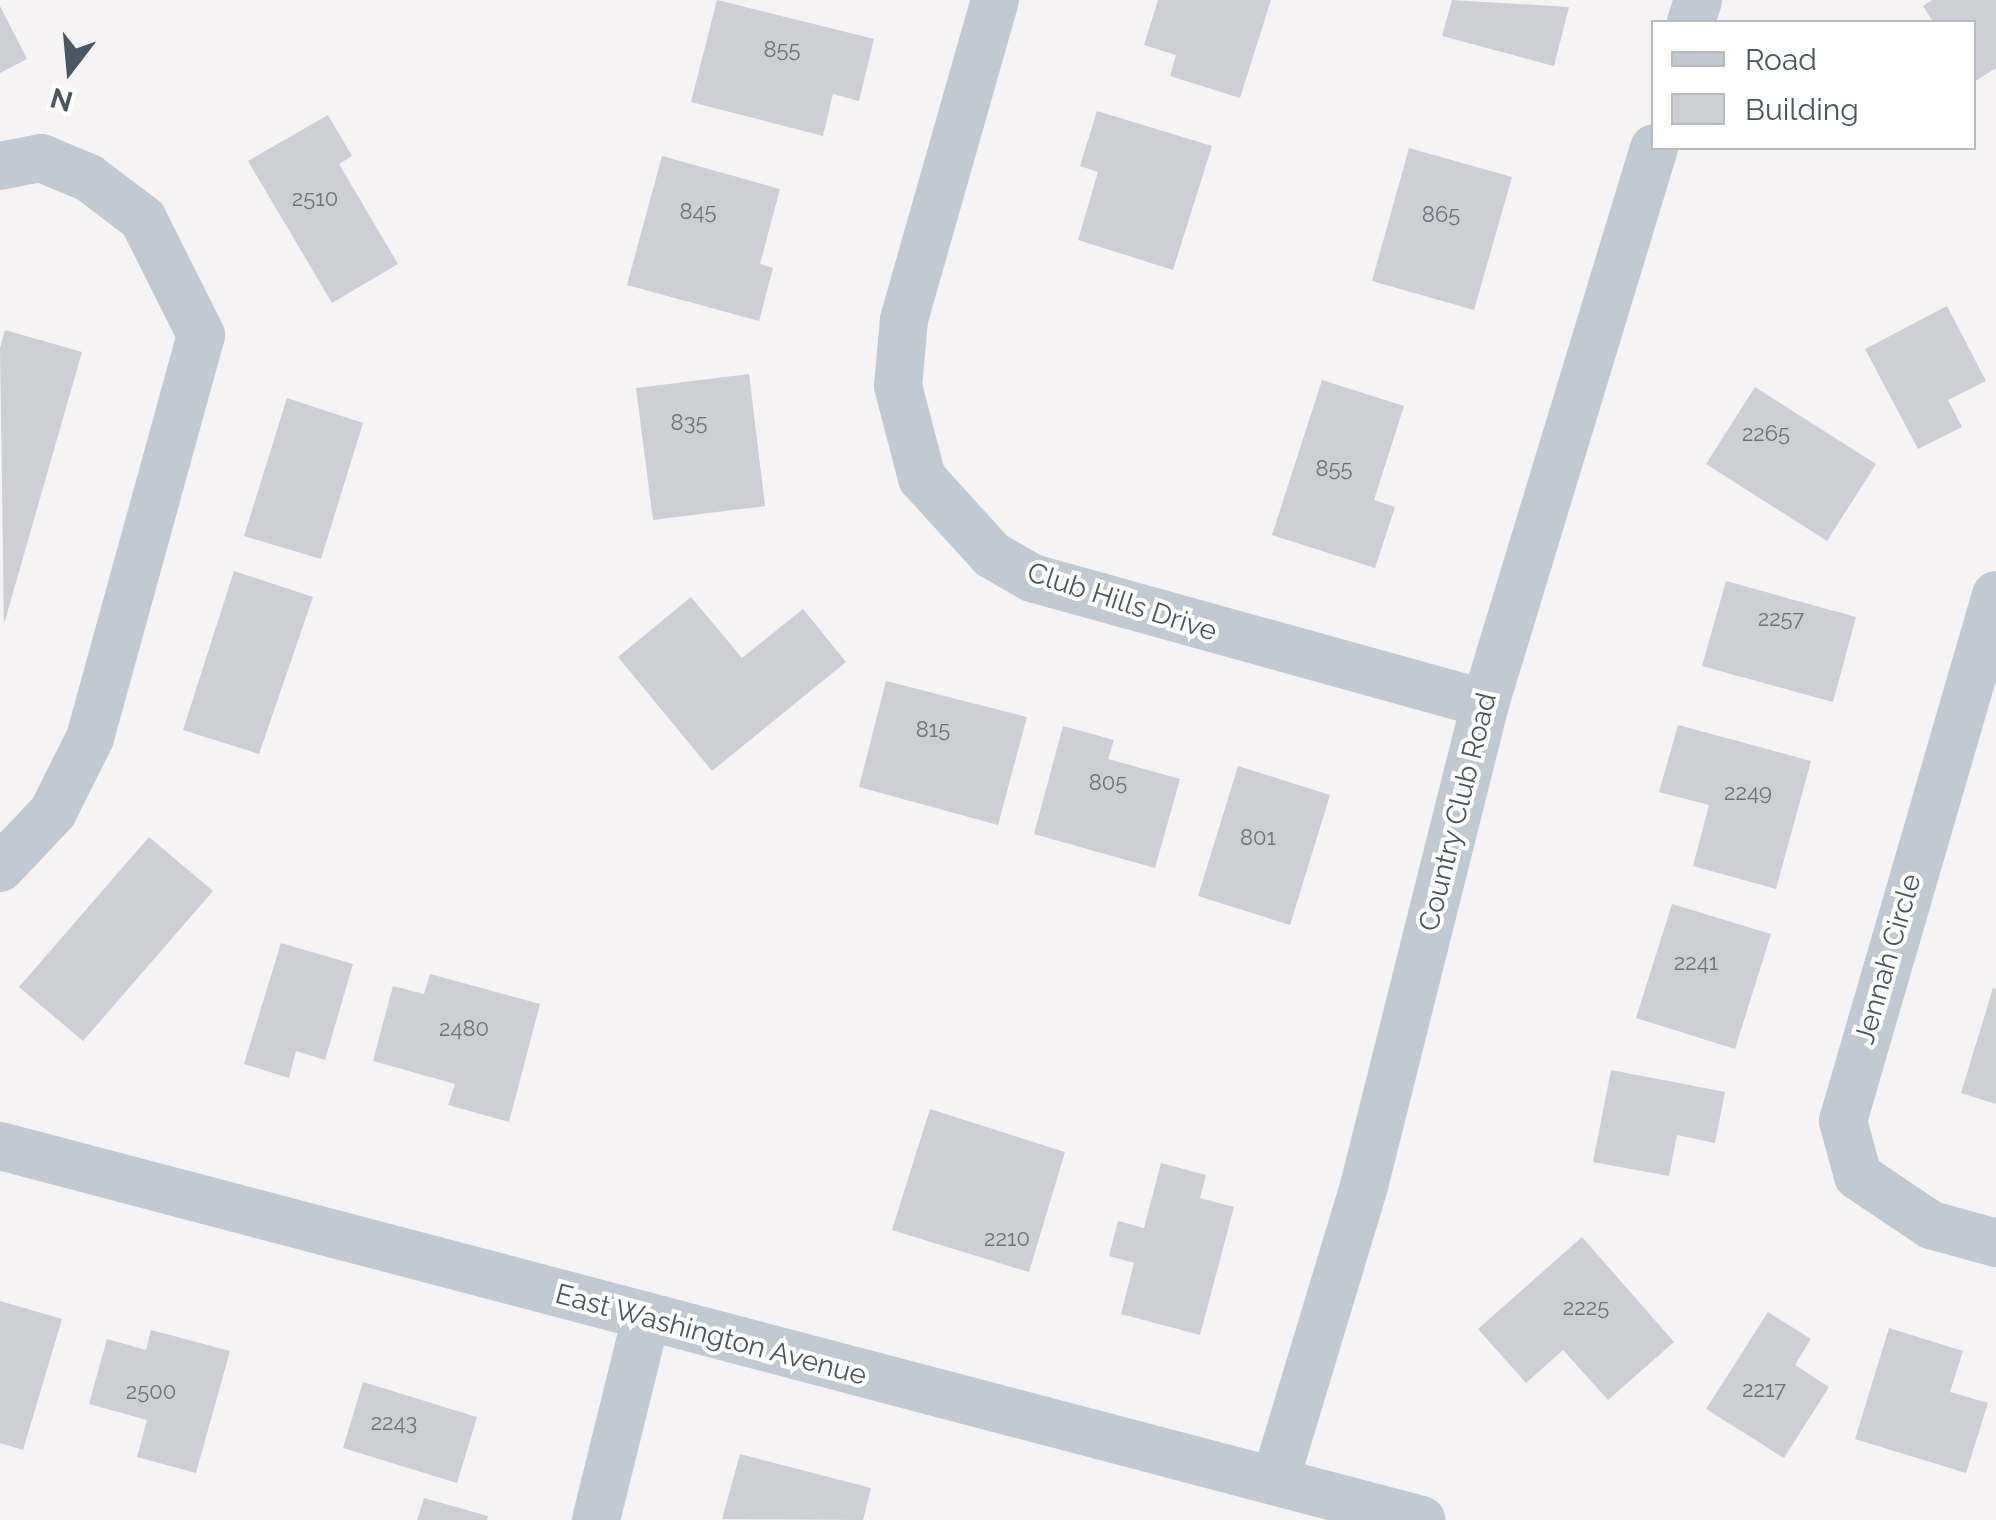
<!DOCTYPE html>
<html>
<head>
<meta charset="utf-8">
<style>
  body { margin:0 }
  #map { position:relative; width:1996px; height:1520px; overflow:hidden; background:#f5f3f3; font-family:Raleway,sans-serif }
  div>[style] { position:absolute }
  [style*='--x'] { left:calc(var(--x)*1px); top:calc(var(--y)*1px); width:calc(var(--w)*1px); rotate:calc(var(--a)*1deg) }
  .building>* { inset:0; background:#cdcfd5 }
  .minor>* { height:48px; margin:-24px; padding:0 24px; transform-origin:24px; border-radius:24px; background:#c1cad2 }
  span { translate:-50% -50%; white-space:nowrap; text-align:center; line-height:1.15; -webkit-text-stroke:8px #fff; paint-order:stroke }
  .number-label { font-size:22px; color:#6b747e }
  .number-label span { -webkit-text-stroke-width:0 }
  .street-label { font-size:28px; color:#4a5661 }
  .legend { position:absolute; left:1651px; top:20px; width:325px; height:130px; box-sizing:border-box; background:#fff; border:2px solid #b7bbc0; margin:0; padding:12px 18px; list-style:none; font-size:30px; color:#4a5661 }
  .legend li { display:flex; align-items:center; gap:20px; height:50px }
  .legend b { width:50px; border:2px solid #b7bbc0 }
  .north { position:absolute; left:20px; top:20px; width:100px; height:100px; -webkit-text-stroke:8px #fff; paint-order:stroke; rotate:196deg; font-size:28px; font-weight:700; line-height:40px; text-align:center; color:#4a5661 }
  .north::after { content:''; display:block; margin:auto; width:35px; height:45px; background:#4a5661; clip-path:polygon(50% 0,100% 100%,50% 72%,0 100%) }
</style>
</head>
<body>
<div id="map">
  <div class="building">
    <i style="clip-path:polygon(717px 0,874px 39px,859px 101px,833px 94px,823px 136px,691px 102px)"></i>
    <i style="clip-path:polygon(1158px 0,1271px 0,1240px 98px,1170px 76px,1176px 55px,1144px 45px)"></i>
    <i style="clip-path:polygon(1452px 0,1569px 7px,1554px 66px,1442px 36px)"></i>
    <i style="clip-path:polygon(1932px 0,1996px 0,1996px 68px,1974px 82px,1974px 22px,1933px 22px,1923px 6px)"></i>
    <i style="clip-path:polygon(0 6px,27px 59px,0 73px)"></i>
    <i style="clip-path:polygon(1097px 111px,1212px 146px,1173px 270px,1078px 240px,1098px 172px,1080px 166px)"></i>
    <i style="clip-path:polygon(328px 115px,352px 156px,339px 164px,398px 264px,332px 303px,248px 161px)"></i>
    <i style="clip-path:polygon(1409px 148px,1512px 177px,1474px 310px,1372px 281px)"></i>
    <i style="clip-path:polygon(662px 156px,780px 189px,760px 264px,773px 268px,759px 321px,627px 285px)"></i>
    <i style="clip-path:polygon(1947px 306px,1986px 381px,1948px 400px,1962px 427px,1918px 449px,1865px 349px)"></i>
    <i style="clip-path:polygon(5px 330px,82px 352px,4px 624px,0 348px)"></i>
    <i style="clip-path:polygon(749px 374px,765px 506px,653px 520px,636px 388px)"></i>
    <i style="clip-path:polygon(1322px 380px,1404px 406px,1374px 500px,1395px 507px,1375px 568px,1272px 535px)"></i>
    <i style="clip-path:polygon(1755px 387px,1876px 464px,1827px 541px,1706px 464px)"></i>
    <i style="clip-path:polygon(287px 398px,363px 423px,321px 559px,244px 536px)"></i>
    <i style="clip-path:polygon(234px 571px,313px 597px,259px 754px,183px 730px)"></i>
    <i style="clip-path:polygon(1726px 581px,1856px 617px,1833px 702px,1702px 666px)"></i>
    <i style="clip-path:polygon(691px 597px,742px 658px,803px 609px,846px 662px,712px 771px,618px 657px)"></i>
    <i style="clip-path:polygon(886px 681px,1027px 717px,998px 825px,859px 787px)"></i>
    <i style="clip-path:polygon(1678px 725px,1811px 761px,1776px 889px,1693px 866px,1709px 805px,1659px 792px)"></i>
    <i style="clip-path:polygon(1063px 726px,1114px 740px,1108px 759px,1180px 779px,1155px 868px,1034px 834px)"></i>
    <i style="clip-path:polygon(1238px 766px,1330px 795px,1290px 925px,1198px 896px)"></i>
    <i style="clip-path:polygon(149px 837px,213px 891px,83px 1041px,19px 987px)"></i>
    <i style="clip-path:polygon(1672px 904px,1771px 934px,1735px 1049px,1636px 1018px)"></i>
    <i style="clip-path:polygon(281px 943px,353px 964px,325px 1060px,296px 1051px,289px 1078px,244px 1064px)"></i>
    <i style="clip-path:polygon(430px 974px,540px 1004px,509px 1122px,448px 1105px,455px 1084px,373px 1061px,393px 986px,424px 994px)"></i>
    <i style="clip-path:polygon(1993px 988px,1996px 989px,1996px 1104px,1961px 1093px)"></i>
    <i style="clip-path:polygon(1611px 1070px,1725px 1092px,1715px 1143px,1677px 1135px,1669px 1176px,1593px 1162px)"></i>
    <i style="clip-path:polygon(930px 1109px,1065px 1152px,1029px 1272px,892px 1230px)"></i>
    <i style="clip-path:polygon(1161px 1163px,1206px 1175px,1200px 1198px,1234px 1207px,1200px 1335px,1121px 1314px,1134px 1263px,1109px 1256px,1118px 1221px,1144px 1228px)"></i>
    <i style="clip-path:polygon(1582px 1237px,1674px 1342px,1608px 1400px,1563px 1350px,1526px 1383px,1478px 1329px)"></i>
    <i style="clip-path:polygon(0 1301px,62px 1319px,23px 1450px,0 1443px)"></i>
    <i style="clip-path:polygon(1768px 1312px,1811px 1339px,1795px 1365px,1829px 1387px,1784px 1458px,1706px 1409px)"></i>
    <i style="clip-path:polygon(1889px 1328px,1963px 1351px,1950px 1392px,1988px 1403px,1966px 1473px,1855px 1439px)"></i>
    <i style="clip-path:polygon(151px 1330px,230px 1351px,196px 1473px,137px 1457px,147px 1420px,89px 1404px,107px 1339px,146px 1350px)"></i>
    <i style="clip-path:polygon(363px 1382px,477px 1417px,457px 1483px,343px 1448px)"></i>
    <i style="clip-path:polygon(740px 1454px,871px 1488px,863px 1520px,722px 1519px)"></i>
    <i style="clip-path:polygon(424px 1498px,488px 1516px,487px 1520px,417px 1520px)"></i>
  </div>
  <div class="minor">
    <i style="--x:995;--y:0;--w:333;--a:105.9"></i>
    <i style="--x:904;--y:320;--w:66;--a:95.2"></i>
    <i style="--x:898;--y:386;--w:95;--a:75.4"></i>
    <i style="--x:922;--y:478;--w:104;--a:47.7"></i>
    <i style="--x:992;--y:555;--w:46;--a:29.9"></i>
    <i style="--x:1032;--y:578;--w:470;--a:15.5"></i>
    <i style="--x:1691;--y:22;--w:23;--a:-72"></i>
    <i style="--x:0;--y:166;--w:42;--a:-11"></i>
    <i style="--x:41;--y:158;--w:52;--a:22.6"></i>
    <i style="--x:89;--y:178;--w:68;--a:37.2"></i>
    <i style="--x:143;--y:219;--w:130;--a:63.4"></i>
    <i style="--x:201;--y:335;--w:418;--a:105.4"></i>
    <i style="--x:90;--y:738;--w:83;--a:116.6"></i>
    <i style="--x:53;--y:812;--w:77;--a:133.4"></i>
    <i style="--x:1996;--y:595;--w:548;--a:106.22"></i>
    <i style="--x:1843;--y:1121;--w:57;--a:74.7"></i>
    <i style="--x:1858;--y:1176;--w:88;--a:33.9"></i>
    <i style="--x:1931;--y:1225;--w:67;--a:15.5"></i>
    <i style="--x:0;--y:1146;--w:1470;--a:14.74"></i>
    <i style="--x:1275;--y:1481;--w:308;--a:-73.2"></i>
    <i style="--x:1364;--y:1186;--w:497;--a:-75.9"></i>
    <i style="--x:1485;--y:704;--w:581;--a:-73.09"></i>
    <i style="--x:596;--y:1520;--w:208;--a:-76.1"></i>
  </div>
  <div class="number-label">
    <span style="left:782px;top:50px">855</span>
    <span style="left:315px;top:199px">2510</span>
    <span style="left:698px;top:212px">845</span>
    <span style="left:1441px;top:215px">865</span>
    <span style="left:689px;top:423px">835</span>
    <span style="left:1766px;top:434px">2265</span>
    <span style="left:1334px;top:469px">855</span>
    <span style="left:1781px;top:619px">2257</span>
    <span style="left:933px;top:730px">815</span>
    <span style="left:1108px;top:783px">805</span>
    <span style="left:1748px;top:793px">2249</span>
    <span style="left:1258px;top:838px">801</span>
    <span style="left:1696px;top:963px">2241</span>
    <span style="left:464px;top:1029px">2480</span>
    <span style="left:1007px;top:1239px">2210</span>
    <span style="left:1586px;top:1308px">2225</span>
    <span style="left:1764px;top:1390px">2217</span>
    <span style="left:151px;top:1392px">2500</span>
    <span style="left:394px;top:1423px">2243</span>
  </div>
  <div class="street-label">
    <span style="left:1122px;top:602px;rotate:18deg">Club Hills Drive</span>
    <span style="left:1458px;top:812px;rotate:-76deg">Country Club Road</span>
    <span style="left:1888px;top:959px;rotate:-74deg">Jennah Circle</span>
    <span style="left:711px;top:1335px;rotate:15deg">East Washington Avenue</span>
  </div>
  <ul class="legend">
  <li><b style="height:12px;background:#c1cad2"></b>Road</li>
  <li><b style="height:28px;background:#cdcfd5"></b>Building</li>
  </ul>
  <div class="north">N</div>
</div>
</body>
</html>
